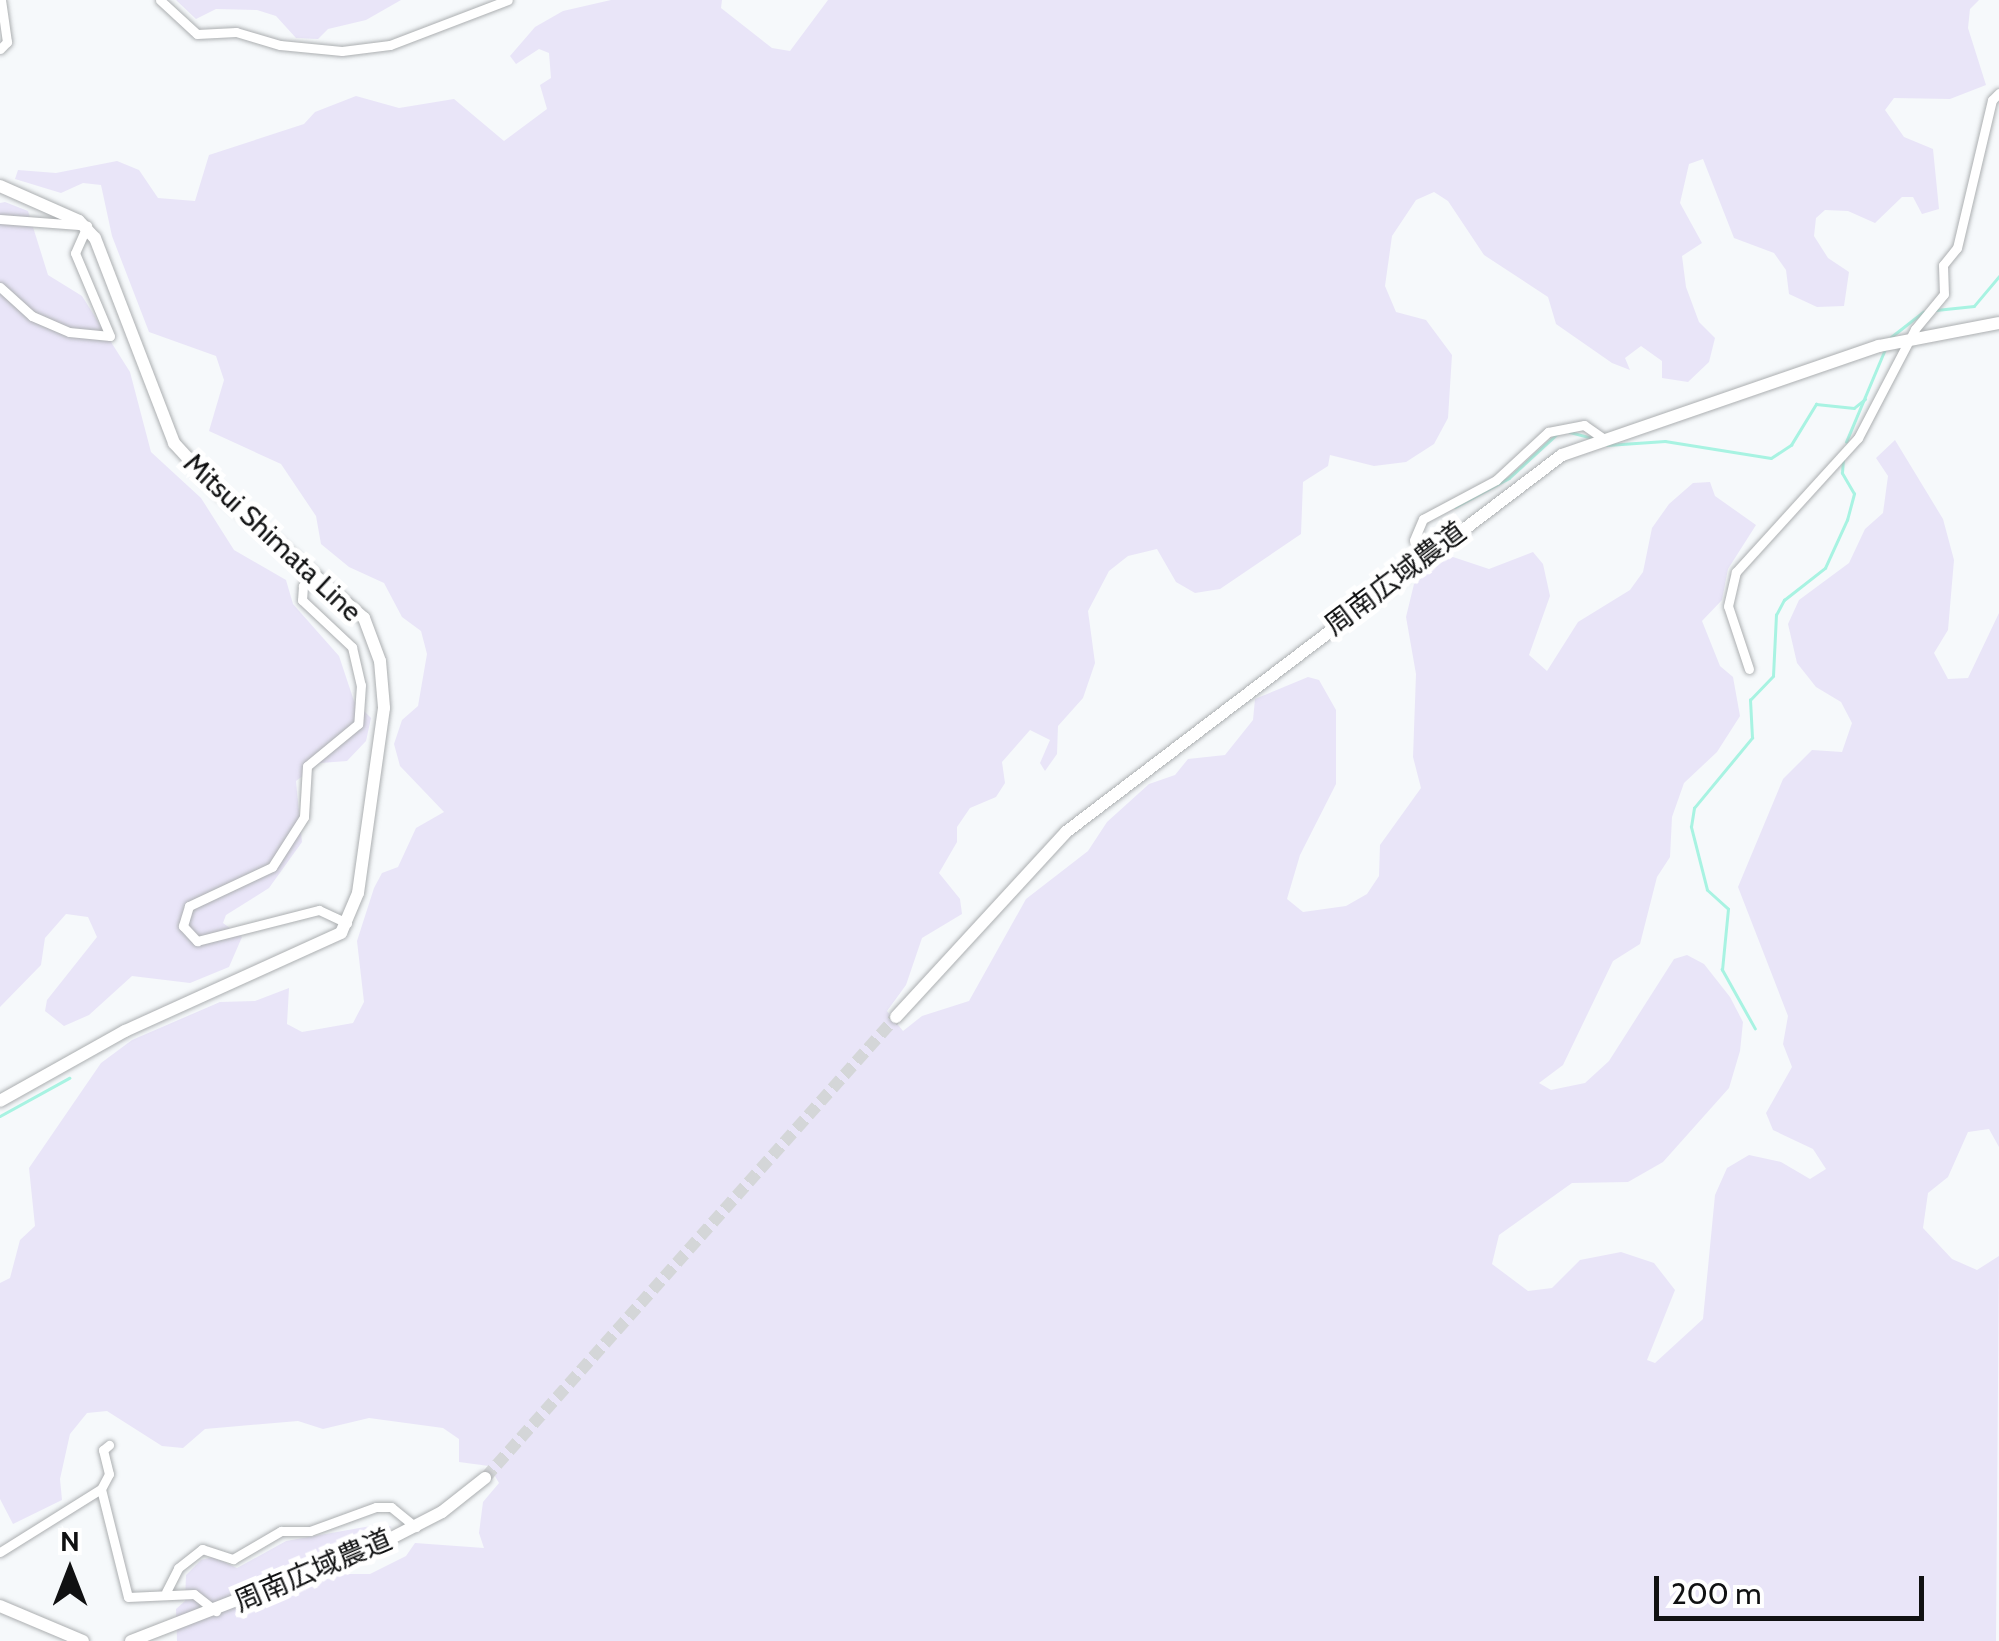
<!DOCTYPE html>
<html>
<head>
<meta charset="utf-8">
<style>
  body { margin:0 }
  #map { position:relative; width:1999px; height:1641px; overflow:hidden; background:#f6f9fb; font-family:Cabin,"Noto Sans JP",sans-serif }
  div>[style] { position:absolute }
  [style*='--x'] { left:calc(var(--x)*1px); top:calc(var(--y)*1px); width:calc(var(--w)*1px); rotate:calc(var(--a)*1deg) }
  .green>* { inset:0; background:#e9e5f8 }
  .stream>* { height:2.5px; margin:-1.25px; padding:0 1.25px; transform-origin:1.25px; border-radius:1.25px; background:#a8f3e2 }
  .secondary-tunnel>* { height:12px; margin-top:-6px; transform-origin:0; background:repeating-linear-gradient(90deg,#d4d6d8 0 12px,transparent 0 18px) }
  .roads { filter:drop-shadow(0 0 2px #acafb1) drop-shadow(0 0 2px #acafb1) }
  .street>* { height:9px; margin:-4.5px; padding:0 4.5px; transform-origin:4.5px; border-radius:4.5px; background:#fff }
  .secondary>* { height:12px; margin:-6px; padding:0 6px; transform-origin:6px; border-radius:6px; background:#fff }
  span { translate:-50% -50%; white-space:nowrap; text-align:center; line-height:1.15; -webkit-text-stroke:10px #fff; paint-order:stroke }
  .street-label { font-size:28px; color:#101112 }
  .north { position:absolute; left:20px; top:1521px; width:100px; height:100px; -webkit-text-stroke:8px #fff; paint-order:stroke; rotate:0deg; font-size:28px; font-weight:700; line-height:40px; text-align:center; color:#101112 }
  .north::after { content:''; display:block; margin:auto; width:35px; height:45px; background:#101112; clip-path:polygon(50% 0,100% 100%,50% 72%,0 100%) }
  .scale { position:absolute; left:1654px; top:1576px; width:270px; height:45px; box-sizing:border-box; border:5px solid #101112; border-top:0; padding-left:12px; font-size:30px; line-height:35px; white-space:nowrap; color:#101112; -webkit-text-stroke:8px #fff; paint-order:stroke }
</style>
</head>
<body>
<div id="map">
  <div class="green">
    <i style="clip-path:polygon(176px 0,401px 0,366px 20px,328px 29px,318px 39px,296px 38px,276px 16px,257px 10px,216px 9px,196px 19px)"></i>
    <i style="clip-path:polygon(611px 0,722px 0,721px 8px,772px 48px,790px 51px,828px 0,1979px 0,1970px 9px,1968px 28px,1986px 85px,1950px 99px,1894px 98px,1885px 110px,1904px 137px,1933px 149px,1939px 209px,1922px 214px,1913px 197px,1902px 197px,1875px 223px,1848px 211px,1825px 210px,1816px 218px,1814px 236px,1828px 258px,1849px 272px,1844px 306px,1817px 307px,1789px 294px,1786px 270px,1774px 253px,1734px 238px,1703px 159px,1689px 164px,1680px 203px,1702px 243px,1682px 256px,1686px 287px,1699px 322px,1715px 338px,1709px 362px,1688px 382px,1662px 378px,1662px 361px,1641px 346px,1625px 358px,1630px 370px,1612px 363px,1556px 324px,1548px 297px,1484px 255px,1448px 201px,1434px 192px,1416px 200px,1392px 236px,1385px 286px,1396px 312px,1426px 320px,1452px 355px,1448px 418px,1434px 444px,1406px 462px,1374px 466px,1330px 455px,1328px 466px,1303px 482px,1301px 534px,1220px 589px,1195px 593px,1176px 582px,1157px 549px,1128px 556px,1109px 571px,1088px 611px,1095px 663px,1083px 698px,1058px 726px,1057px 754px,1045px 771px,1040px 763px,1050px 740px,1030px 730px,1002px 762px,1005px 783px,996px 797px,970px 808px,957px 827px,957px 842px,939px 873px,960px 899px,962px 914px,922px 938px,906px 985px,887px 1011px,903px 1031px,922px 1016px,969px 1001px,1026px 899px,1088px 851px,1107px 822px,1149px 784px,1175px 775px,1188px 759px,1225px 755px,1253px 720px,1255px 699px,1308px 677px,1319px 680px,1336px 710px,1336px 784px,1300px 855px,1287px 899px,1303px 912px,1346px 906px,1367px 894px,1379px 876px,1380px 845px,1421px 788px,1413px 757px,1416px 674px,1406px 617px,1414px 584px,1450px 556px,1489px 569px,1533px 552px,1543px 564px,1550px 596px,1529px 655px,1547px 671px,1578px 622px,1630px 590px,1643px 572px,1652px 528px,1669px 504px,1693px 483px,1710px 482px,1715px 496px,1756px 525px,1728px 569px,1722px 600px,1702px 621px,1720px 666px,1733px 677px,1740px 716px,1717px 752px,1684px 783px,1672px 817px,1670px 857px,1657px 877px,1640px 944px,1613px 961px,1563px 1065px,1539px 1083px,1551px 1090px,1585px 1083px,1609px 1061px,1674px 959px,1687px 955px,1704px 964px,1730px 997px,1743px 1022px,1740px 1051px,1729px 1088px,1663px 1162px,1628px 1182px,1572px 1183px,1499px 1235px,1492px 1264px,1528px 1291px,1552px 1288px,1580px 1260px,1621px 1252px,1654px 1263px,1675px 1290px,1647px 1360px,1655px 1363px,1703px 1319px,1715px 1195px,1727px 1168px,1749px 1155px,1781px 1162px,1810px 1179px,1826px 1169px,1813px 1149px,1773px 1130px,1766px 1113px,1792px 1067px,1783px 1044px,1788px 1016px,1738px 887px,1783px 779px,1812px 750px,1842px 752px,1852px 723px,1841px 702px,1816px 687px,1797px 663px,1788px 624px,1799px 600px,1849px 563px,1865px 529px,1883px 513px,1888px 476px,1876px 458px,1895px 440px,1943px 519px,1954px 560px,1948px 630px,1934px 653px,1948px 679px,1968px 678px,1999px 613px,1999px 1147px,1989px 1129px,1968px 1132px,1948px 1177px,1928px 1193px,1923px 1228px,1952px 1259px,1977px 1270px,1999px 1256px,1996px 1641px,177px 1641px,176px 1609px,185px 1601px,186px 1575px,201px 1560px,213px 1557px,237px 1568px,286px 1541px,382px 1524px,392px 1527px,326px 1558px,332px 1574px,370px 1574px,406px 1556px,415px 1543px,484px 1548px,479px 1533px,483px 1502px,499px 1483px,489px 1466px,459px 1462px,459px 1439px,443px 1428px,369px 1418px,323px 1429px,298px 1421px,205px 1429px,183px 1448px,162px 1446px,107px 1411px,87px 1413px,70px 1434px,60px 1479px,62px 1500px,13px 1524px,0 1499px,0 1283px,10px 1278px,20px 1240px,35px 1226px,29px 1168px,101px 1063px,132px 1040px,220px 1002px,255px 1001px,289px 988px,287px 1024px,302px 1032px,353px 1023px,364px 1002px,357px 941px,374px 888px,382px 873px,398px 867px,416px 828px,444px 812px,400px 766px,394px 744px,402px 720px,418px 706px,427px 654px,421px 631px,402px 617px,384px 583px,349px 567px,321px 544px,316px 516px,281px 464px,209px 431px,224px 380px,216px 356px,149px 332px,112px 236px,101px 185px,83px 183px,61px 193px,15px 179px,18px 170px,56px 173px,117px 161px,139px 170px,158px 198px,195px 201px,209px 155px,304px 124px,315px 112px,356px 96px,399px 108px,454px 99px,504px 141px,547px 109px,540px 85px,551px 78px,549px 53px,539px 49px,516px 64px,510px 56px,535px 27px,563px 11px)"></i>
    <i style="clip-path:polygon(5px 202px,28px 211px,48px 275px,82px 296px,130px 372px,151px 452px,201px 498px,234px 550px,286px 580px,293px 604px,339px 656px,354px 701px,371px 718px,366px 741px,347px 761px,320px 763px,296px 781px,302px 842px,269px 888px,226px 915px,223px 923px,242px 937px,229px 967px,190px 983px,132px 976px,89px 1015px,64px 1026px,45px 1011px,47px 1000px,97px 937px,88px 917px,66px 914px,45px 938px,41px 965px,0 1007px,0 203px)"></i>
  </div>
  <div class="stream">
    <i style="--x:1936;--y:310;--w:38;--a:-6"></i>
    <i style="--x:1974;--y:306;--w:39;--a:-50"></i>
    <i style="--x:1891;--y:337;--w:41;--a:-38"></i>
    <i style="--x:1570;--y:432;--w:27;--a:15"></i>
    <i style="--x:1846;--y:442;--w:101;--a:-67.2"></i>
    <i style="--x:1607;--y:445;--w:58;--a:-3.9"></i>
    <i style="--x:1665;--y:441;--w:107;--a:9.1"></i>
    <i style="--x:1771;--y:458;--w:24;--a:-33"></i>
    <i style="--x:1791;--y:445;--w:48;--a:-58.6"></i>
    <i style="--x:1816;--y:404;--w:38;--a:6"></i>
    <i style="--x:1854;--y:408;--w:14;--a:-39"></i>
    <i style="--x:1455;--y:507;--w:61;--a:-28.2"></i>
    <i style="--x:1509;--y:478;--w:65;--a:-42.5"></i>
    <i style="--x:1755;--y:1029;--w:68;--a:-119.2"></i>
    <i style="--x:1722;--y:970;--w:61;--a:-84.4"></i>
    <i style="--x:1728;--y:909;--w:28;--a:-138"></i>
    <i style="--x:1707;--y:890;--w:65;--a:-104.3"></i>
    <i style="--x:1691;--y:827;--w:19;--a:-81"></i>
    <i style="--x:1694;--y:808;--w:91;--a:-50.4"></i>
    <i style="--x:1752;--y:738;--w:38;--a:-93"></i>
    <i style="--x:1750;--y:700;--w:33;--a:-46"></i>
    <i style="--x:1773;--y:676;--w:61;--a:-87.2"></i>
    <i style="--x:1776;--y:615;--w:17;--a:-62"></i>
    <i style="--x:1784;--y:600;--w:52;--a:-38"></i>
    <i style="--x:1825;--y:568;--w:53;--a:-65.4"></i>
    <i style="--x:1847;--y:520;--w:27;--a:-75"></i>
    <i style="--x:1854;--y:494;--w:24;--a:-120"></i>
    <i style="--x:1842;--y:473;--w:14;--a:-86"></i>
    <i style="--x:0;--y:1116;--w:79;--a:-28.8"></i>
  </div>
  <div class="secondary-tunnel">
    <i style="--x:485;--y:1478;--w:618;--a:-48.28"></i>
  </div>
  <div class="roads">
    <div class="street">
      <i style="--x:160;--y:0;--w:50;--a:42.6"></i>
      <i style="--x:197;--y:34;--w:39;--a:-3"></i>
      <i style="--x:236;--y:32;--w:46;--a:16.5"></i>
      <i style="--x:280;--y:45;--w:62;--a:5.5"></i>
      <i style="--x:342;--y:51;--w:48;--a:-7.1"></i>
      <i style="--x:390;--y:45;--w:126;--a:-20.9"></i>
      <i style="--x:0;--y:49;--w:10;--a:-45"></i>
      <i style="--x:7;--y:42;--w:42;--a:-98.1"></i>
      <i style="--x:0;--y:219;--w:79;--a:4.3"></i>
      <i style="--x:0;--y:287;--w:43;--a:42.2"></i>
      <i style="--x:32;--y:316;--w:40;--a:23.4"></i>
      <i style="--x:69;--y:332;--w:41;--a:5.6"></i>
      <i style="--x:110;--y:336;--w:90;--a:-112.9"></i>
      <i style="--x:75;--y:253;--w:30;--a:-66"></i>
      <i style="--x:1423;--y:556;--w:18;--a:-119"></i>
      <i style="--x:1414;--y:540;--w:23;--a:-67"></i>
      <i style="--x:1423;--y:519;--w:83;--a:-28.1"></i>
      <i style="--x:1496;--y:480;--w:71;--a:-42.7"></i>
      <i style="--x:1548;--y:432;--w:37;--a:-11"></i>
      <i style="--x:1584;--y:425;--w:24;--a:35"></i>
      <i style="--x:315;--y:573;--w:18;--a:133"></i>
      <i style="--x:303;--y:586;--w:14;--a:94"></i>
      <i style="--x:302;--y:600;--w:69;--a:43.2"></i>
      <i style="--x:352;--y:647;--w:39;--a:77"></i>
      <i style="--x:361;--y:685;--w:39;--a:94"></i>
      <i style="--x:358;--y:724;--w:66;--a:140.5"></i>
      <i style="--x:307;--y:766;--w:51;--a:93.4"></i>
      <i style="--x:304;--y:817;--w:59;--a:122.6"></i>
      <i style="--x:272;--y:867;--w:92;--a:154.8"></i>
      <i style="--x:189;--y:906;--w:21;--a:107"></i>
      <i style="--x:183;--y:926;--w:21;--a:47"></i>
      <i style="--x:197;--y:941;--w:126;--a:-14.3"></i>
      <i style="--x:319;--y:910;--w:31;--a:25"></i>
      <i style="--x:1749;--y:669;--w:66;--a:-108.4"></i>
      <i style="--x:1728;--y:606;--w:35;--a:-77"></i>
      <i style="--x:1736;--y:572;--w:181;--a:-47.7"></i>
      <i style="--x:1858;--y:438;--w:123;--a:-62.4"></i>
      <i style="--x:1915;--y:329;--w:45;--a:-50.4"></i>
      <i style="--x:1944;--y:294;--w:29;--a:-92"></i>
      <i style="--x:1943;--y:265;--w:22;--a:-51"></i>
      <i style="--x:1957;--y:248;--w:152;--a:-76.7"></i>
      <i style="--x:1992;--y:100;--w:10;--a:-45"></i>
      <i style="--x:101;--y:1489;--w:111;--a:76"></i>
      <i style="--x:128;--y:1597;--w:66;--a:-2.6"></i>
      <i style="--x:194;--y:1594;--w:28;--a:38"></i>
      <i style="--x:0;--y:1552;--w:119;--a:-32"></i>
      <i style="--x:101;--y:1489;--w:17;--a:-62"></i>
      <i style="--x:109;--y:1474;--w:25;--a:-104"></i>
      <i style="--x:103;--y:1450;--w:8;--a:-40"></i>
      <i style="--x:166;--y:1592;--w:27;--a:-63"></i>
      <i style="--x:178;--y:1568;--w:31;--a:-38"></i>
      <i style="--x:202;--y:1549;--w:33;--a:18"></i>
      <i style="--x:233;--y:1559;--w:56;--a:-30.3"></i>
      <i style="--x:281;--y:1531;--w:29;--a:0"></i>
      <i style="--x:310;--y:1531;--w:70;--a:-20"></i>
      <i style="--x:376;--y:1507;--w:15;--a:0"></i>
      <i style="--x:391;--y:1507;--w:32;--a:39"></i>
    </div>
    <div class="secondary">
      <i style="--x:0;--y:186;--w:86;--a:23.9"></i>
      <i style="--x:79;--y:221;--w:23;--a:47"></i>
      <i style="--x:95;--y:238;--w:220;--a:68.9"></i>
      <i style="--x:174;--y:443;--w:68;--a:47.4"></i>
      <i style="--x:220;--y:493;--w:191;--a:41"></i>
      <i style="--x:364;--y:618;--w:46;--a:69.6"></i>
      <i style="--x:380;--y:661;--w:47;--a:85.1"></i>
      <i style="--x:384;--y:708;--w:187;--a:98"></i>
      <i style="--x:358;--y:893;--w:43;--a:113"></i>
      <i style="--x:341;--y:933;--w:237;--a:155.6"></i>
      <i style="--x:125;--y:1031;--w:143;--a:150.8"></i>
      <i style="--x:896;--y:1017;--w:251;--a:-47.4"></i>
      <i style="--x:1066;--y:832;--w:623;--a:-37.24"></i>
      <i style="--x:1562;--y:455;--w:335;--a:-19"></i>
      <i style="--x:1879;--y:346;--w:122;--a:-10.9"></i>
      <i style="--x:0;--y:1606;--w:90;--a:22.9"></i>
      <i style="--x:131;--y:1641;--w:263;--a:-21.2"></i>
      <i style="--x:376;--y:1546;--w:74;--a:-27.3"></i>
      <i style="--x:442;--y:1512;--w:55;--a:-38.3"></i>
    </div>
  </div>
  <div class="street-label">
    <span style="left:273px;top:537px;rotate:43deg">Mitsui Shimata Line</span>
    <span style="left:1395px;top:578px;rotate:-37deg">周南広域農道</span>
    <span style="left:313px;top:1570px;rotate:-23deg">周南広域農道</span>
  </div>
  <div class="north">N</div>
  <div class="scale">200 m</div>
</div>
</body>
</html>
